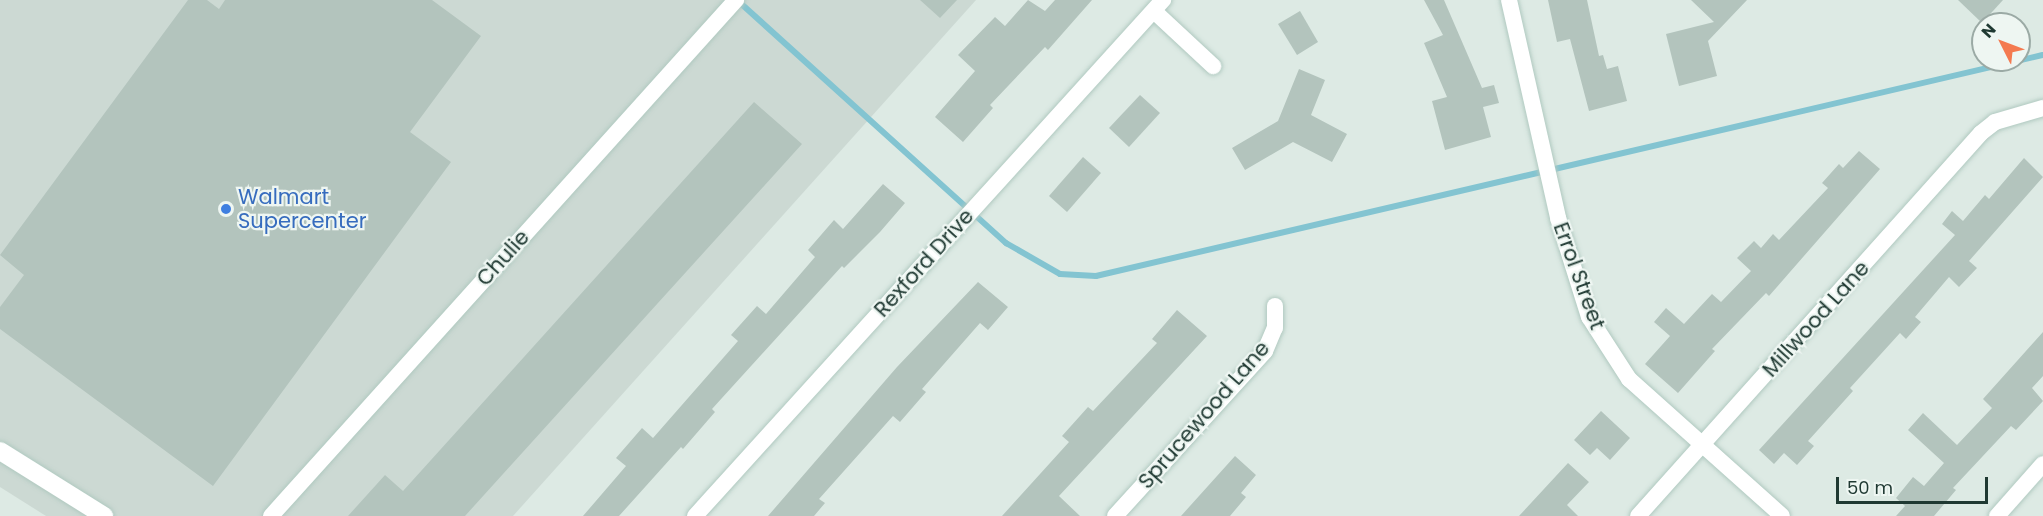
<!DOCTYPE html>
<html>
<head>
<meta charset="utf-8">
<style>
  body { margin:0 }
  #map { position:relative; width:2043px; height:516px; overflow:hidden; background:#ddeae4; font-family:Poppins,sans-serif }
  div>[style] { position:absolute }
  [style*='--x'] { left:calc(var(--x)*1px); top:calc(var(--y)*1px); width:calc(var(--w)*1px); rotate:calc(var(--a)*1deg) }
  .built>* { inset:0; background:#ccd9d3 }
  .stream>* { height:6px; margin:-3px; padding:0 3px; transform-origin:3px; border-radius:3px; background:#83c4d1 }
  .building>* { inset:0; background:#b3c4bd }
  .roads { filter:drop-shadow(0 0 2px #b0c9c0) drop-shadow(0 0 2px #b0c9c0) }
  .minor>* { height:16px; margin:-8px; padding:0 8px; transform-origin:8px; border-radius:8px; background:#fff }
  .secondary>* { height:18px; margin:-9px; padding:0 9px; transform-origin:9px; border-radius:9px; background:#fff }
  .dots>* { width:16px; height:16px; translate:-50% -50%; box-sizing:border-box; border:3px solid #eef6f2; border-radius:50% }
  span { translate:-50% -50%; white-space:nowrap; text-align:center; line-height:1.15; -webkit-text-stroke:4.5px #eef6f2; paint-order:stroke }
  .shop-label { font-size:21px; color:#366cbe }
  .left { translate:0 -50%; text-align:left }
  .street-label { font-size:21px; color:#1f3932 }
  .north { position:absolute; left:1971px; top:12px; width:60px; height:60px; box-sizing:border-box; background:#eef6f2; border:2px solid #9baaa5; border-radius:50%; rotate:312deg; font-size:16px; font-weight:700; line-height:24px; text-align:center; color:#1f3932 }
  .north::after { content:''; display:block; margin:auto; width:21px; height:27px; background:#f47a50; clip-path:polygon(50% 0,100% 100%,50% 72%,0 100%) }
  .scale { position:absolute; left:1836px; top:477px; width:152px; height:27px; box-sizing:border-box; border:3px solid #1f3932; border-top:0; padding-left:8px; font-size:18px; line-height:21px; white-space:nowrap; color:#1f3932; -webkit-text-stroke:4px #eef6f2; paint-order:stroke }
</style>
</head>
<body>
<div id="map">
  <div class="built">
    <i style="clip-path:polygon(0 0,976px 0,513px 516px,46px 516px,0 487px)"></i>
  </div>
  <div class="stream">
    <i style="--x:737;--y:0;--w:363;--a:42.1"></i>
    <i style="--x:1006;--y:243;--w:62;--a:29.9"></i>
    <i style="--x:1060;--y:274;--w:36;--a:3"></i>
    <i style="--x:1096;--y:276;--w:972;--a:-13.14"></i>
  </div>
  <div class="building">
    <i style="clip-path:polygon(188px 0,207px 0,219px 9px,225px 0,432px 0,481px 36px,410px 132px,451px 162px,213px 486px,0 329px,0 307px,24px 275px,0 255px)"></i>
    <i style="clip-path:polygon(920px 0,957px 0,940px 18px)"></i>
    <i style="clip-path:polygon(1028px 0,1045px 11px,1055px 0,1092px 0,1048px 50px,1045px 47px,990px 105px,993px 108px,963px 142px,935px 117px,975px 71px,958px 55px,995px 17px,1005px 26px)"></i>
    <i style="clip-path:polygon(1424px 0,1444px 0,1482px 88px,1494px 85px,1499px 103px,1483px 107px,1491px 137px,1445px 150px,1432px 101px,1447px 97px,1424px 43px,1443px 35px)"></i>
    <i style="clip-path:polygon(1548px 0,1587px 0,1599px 56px,1603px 55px,1607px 69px,1618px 66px,1627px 101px,1589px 111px,1570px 39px,1557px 42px)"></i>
    <i style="clip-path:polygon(1691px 0,1747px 0,1708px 41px,1717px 76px,1679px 86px,1666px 34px,1714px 22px)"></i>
    <i style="clip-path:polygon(1958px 0,2003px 0,1982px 23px)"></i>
    <i style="clip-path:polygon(1300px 11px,1318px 42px,1297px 55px,1278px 24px)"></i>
    <i style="clip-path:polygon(1299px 69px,1325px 80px,1311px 115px,1347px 134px,1332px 162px,1293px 142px,1245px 170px,1232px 148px,1278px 121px)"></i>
    <i style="clip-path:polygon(1140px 95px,1160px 113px,1129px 147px,1109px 128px)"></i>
    <i style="clip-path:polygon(754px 102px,802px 144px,465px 516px,348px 516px,385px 475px,403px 491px)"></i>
    <i style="clip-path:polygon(1859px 151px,1880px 169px,1769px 296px,1766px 293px,1712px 349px,1715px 351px,1678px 393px,1645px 364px,1670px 336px,1654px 322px,1666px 308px,1684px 324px,1712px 294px,1721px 302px,1751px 271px,1737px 258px,1754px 241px,1761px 248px,1773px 234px,1779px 240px,1828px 188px,1822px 183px,1839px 164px,1843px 168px)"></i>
    <i style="clip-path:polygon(1083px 157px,1101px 173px,1067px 212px,1049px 196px)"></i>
    <i style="clip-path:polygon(2024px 158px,2043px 177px,1969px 261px,1977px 268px,1959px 287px,1949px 277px,1915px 317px,1921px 322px,1906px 339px,1900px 333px,1850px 388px,1853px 391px,1808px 441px,1814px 446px,1797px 465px,1784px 453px,1774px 464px,1759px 450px,1955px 235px,1942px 224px,1952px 211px,1963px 221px,1985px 195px,1989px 199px)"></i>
    <i style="clip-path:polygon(883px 184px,905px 203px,880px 232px,844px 268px,842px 266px,712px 409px,715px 412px,683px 449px,681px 447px,619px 516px,583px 516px,626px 466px,616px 458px,642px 428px,653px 438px,738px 341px,731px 335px,757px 306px,766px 314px,815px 257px,808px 250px,834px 220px,843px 229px)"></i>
    <i style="clip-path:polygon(978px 282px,1008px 307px,988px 330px,980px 323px,922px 389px,926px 392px,900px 422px,893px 416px,819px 499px,825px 503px,814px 516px,768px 516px,897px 367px)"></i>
    <i style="clip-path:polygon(1177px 310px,1207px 336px,1059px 496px,1080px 516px,1002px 516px,1069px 442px,1062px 436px,1088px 407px,1093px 411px,1157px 343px,1152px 339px)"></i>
    <i style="clip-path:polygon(2043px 332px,2043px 376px,2032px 388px,2043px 401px,2016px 430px,2011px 426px,1953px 488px,1956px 490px,1934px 516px,1896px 516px,1905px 506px,1896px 498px,1913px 477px,1924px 486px,1944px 463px,1908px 430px,1923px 413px,1957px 445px,1992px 408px,1983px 399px)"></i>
    <i style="clip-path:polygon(1601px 411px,1630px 438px,1610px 460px,1597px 448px,1590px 455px,1574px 440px)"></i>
    <i style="clip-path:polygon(1235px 456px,1256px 475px,1241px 493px,1246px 497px,1230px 516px,1181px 516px)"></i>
    <i style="clip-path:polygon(1568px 463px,1589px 482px,1567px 505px,1578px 516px,1519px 516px)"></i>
  </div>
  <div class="roads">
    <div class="minor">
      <i style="--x:1509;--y:0;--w:223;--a:77.3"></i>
      <i style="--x:1558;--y:218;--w:104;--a:72.6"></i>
      <i style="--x:1589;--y:317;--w:74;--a:57.2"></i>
      <i style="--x:1629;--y:379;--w:205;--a:41.8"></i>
      <i style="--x:1154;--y:11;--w:81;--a:43"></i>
      <i style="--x:271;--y:516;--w:695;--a:-47.98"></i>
      <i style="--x:695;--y:516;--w:697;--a:-47.79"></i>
      <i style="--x:1115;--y:516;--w:223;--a:-47.7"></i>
      <i style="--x:1265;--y:351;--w:25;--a:-67"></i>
      <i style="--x:1275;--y:328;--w:22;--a:-90"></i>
      <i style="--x:1638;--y:516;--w:514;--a:-48.15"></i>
      <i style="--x:1981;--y:133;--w:18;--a:-38"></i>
      <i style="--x:1995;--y:122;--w:50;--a:-16.3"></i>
      <i style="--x:1997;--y:516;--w:69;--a:-48.5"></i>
    </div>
    <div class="secondary">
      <i style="--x:0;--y:451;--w:123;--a:32"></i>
    </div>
  </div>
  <div class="dots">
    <i style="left:226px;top:209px;background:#3f7fe0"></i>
  </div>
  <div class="shop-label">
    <span class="left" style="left:238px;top:209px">Walmart<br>Supercenter</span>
  </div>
  <div class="street-label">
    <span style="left:503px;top:258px;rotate:-48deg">Chulie</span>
    <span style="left:924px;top:263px;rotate:-48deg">Rexford Drive</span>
    <span style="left:1579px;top:276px;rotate:70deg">Errol Street</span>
    <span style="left:1816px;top:319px;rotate:-48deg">Millwood Lane</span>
    <span style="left:1204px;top:415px;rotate:-49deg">Sprucewood Lane</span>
  </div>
  <div class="north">N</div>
  <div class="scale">50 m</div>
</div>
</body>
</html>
